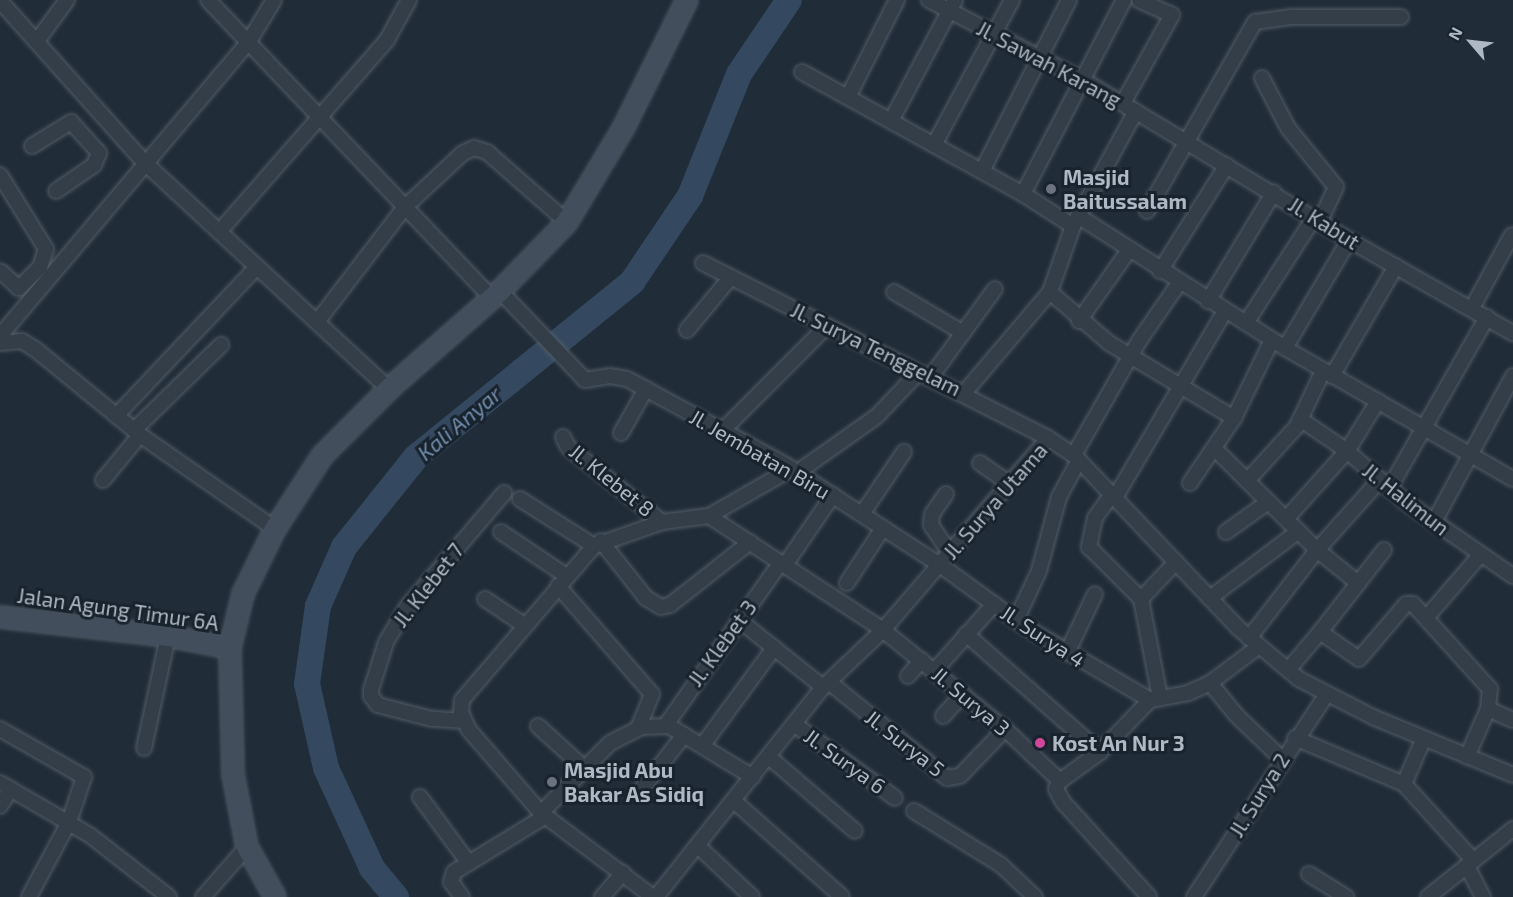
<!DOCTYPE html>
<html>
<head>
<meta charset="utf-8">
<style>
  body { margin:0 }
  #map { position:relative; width:1513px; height:897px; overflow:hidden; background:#202c38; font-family:"Exo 2",sans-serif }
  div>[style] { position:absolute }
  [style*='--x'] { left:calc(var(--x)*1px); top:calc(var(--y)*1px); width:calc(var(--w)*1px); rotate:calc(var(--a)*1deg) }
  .river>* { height:26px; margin:-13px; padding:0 13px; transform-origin:13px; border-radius:13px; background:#344960 }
  .roads { filter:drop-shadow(0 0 2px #515c66) drop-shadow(0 0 2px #515c66) }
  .street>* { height:14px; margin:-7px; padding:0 7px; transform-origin:7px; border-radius:7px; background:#343e49 }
  .secondary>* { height:20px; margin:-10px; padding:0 10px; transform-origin:10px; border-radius:10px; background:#424e5c }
  .dots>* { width:16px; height:16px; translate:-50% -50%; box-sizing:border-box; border:3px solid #19232d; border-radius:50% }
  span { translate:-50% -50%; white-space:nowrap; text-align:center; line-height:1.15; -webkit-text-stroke:6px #19232d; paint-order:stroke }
  .street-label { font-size:21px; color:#aeb9c5 }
  .poi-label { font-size:21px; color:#aeb9c5; font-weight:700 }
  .left { translate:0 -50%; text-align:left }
  .water-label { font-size:22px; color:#6f8caa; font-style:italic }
  .north { position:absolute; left:1441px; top:12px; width:60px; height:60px; -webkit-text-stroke:4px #19232d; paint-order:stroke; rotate:298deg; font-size:16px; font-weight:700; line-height:24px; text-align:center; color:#aeb9c5 }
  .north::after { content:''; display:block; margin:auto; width:21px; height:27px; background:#aeb9c5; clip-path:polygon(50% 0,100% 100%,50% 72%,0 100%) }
</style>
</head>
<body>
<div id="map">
  <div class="river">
    <i style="--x:396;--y:897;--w:38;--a:-130"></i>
    <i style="--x:372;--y:868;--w:110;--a:-114.7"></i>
    <i style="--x:326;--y:768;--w:86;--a:-102.7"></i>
    <i style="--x:307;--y:684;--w:79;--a:-82"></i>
    <i style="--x:318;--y:606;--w:64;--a:-66.2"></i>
    <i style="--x:344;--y:547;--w:115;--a:-51.3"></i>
    <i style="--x:416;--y:457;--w:278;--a:-39"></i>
    <i style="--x:632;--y:282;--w:104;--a:-56"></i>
    <i style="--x:690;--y:196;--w:131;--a:-68.1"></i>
    <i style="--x:739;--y:74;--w:89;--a:-56"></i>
  </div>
  <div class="roads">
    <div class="street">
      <i style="--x:208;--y:0;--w:412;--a:46.4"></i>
      <i style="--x:929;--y:0;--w:174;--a:27.5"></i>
      <i style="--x:1083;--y:80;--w:310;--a:31"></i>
      <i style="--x:1349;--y:240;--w:189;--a:29.6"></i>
      <i style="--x:0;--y:1;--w:217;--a:48.2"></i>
      <i style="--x:145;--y:163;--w:333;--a:42.8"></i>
      <i style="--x:37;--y:41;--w:51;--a:-53.8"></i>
      <i style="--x:802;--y:72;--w:252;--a:28.9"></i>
      <i style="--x:1023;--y:194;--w:59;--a:32.6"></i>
      <i style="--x:1262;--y:78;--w:56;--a:62.5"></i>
      <i style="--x:1288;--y:128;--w:76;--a:50.9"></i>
      <i style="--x:1336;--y:187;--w:38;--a:115"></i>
      <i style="--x:848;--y:97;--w:109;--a:-63.2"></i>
      <i style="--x:1123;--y:103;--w:101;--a:-60.9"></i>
      <i style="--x:1172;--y:15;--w:36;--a:-156"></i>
      <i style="--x:891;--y:121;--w:137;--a:-62.1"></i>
      <i style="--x:934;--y:145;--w:165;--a:-61.7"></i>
      <i style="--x:32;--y:146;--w:46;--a:-31.6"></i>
      <i style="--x:71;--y:122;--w:42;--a:47.9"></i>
      <i style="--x:99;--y:153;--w:13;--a:113"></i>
      <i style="--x:94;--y:165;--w:46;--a:145.6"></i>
      <i style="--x:982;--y:171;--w:192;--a:-63"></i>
      <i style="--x:0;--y:175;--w:87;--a:58.1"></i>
      <i style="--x:46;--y:249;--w:19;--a:108"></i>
      <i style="--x:40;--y:267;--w:30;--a:135"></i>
      <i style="--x:19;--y:288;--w:25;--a:-138"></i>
      <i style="--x:1023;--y:194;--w:219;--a:-62.5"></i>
      <i style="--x:1147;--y:211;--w:218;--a:-60.3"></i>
      <i style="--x:1255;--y:22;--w:37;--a:-8"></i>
      <i style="--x:1292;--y:17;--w:109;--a:0"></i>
      <i style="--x:1078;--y:216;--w:246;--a:32.5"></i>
      <i style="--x:1285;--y:348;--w:263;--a:29.9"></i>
      <i style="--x:219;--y:232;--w:255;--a:-48.8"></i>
      <i style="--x:387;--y:40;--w:46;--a:-61.2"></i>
      <i style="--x:703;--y:263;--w:387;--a:26.9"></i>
      <i style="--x:1160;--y:271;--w:125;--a:-57.7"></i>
      <i style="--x:500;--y:291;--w:123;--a:46.3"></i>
      <i style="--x:585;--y:380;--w:25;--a:-9"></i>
      <i style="--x:610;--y:376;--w:17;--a:10"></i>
      <i style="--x:627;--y:379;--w:179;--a:28.4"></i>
      <i style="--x:784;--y:464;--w:186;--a:32.9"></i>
      <i style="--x:940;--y:565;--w:104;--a:36"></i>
      <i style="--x:1024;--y:626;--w:146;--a:30.4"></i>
      <i style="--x:894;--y:292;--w:80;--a:30.7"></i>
      <i style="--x:1050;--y:292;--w:78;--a:40.8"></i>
      <i style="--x:1109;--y:343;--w:146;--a:31"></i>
      <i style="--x:1208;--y:301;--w:127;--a:-58.8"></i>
      <i style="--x:1472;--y:308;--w:83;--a:-61.3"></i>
      <i style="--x:1079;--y:321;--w:87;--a:-54.8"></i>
      <i style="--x:317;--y:322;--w:145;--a:-52.6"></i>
      <i style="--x:405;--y:207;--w:79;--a:-43"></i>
      <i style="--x:463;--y:153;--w:12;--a:-24"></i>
      <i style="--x:474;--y:148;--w:14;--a:17"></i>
      <i style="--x:487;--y:152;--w:106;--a:41.2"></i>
      <i style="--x:1246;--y:323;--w:125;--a:-57.1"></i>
      <i style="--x:687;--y:330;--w:69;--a:-50.3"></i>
      <i style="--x:0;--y:336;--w:384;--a:-49.8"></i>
      <i style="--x:248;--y:43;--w:50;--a:-58.8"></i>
      <i style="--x:0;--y:343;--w:22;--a:-5"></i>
      <i style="--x:22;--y:341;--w:15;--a:32"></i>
      <i style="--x:35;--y:349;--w:136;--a:39.3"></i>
      <i style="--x:140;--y:435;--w:165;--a:34.8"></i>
      <i style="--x:1285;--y:348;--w:126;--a:-59.3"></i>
      <i style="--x:1332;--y:376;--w:127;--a:-59.8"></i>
      <i style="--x:930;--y:378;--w:110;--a:-53.9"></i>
      <i style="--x:964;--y:393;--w:133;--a:-49.6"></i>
      <i style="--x:1050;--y:292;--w:70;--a:-70.8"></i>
      <i style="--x:1073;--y:226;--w:131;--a:-61.3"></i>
      <i style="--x:116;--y:416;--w:204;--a:-46.6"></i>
      <i style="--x:1300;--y:419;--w:57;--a:34.2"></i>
      <i style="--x:1347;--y:451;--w:79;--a:40.9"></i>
      <i style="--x:1407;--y:503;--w:129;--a:34.6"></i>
      <i style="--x:134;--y:430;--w:122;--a:-44.3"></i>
      <i style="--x:722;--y:431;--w:148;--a:-45"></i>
      <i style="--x:621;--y:433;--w:51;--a:-60.4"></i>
      <i style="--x:563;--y:437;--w:11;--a:63"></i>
      <i style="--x:568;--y:447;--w:120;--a:38.6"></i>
      <i style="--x:1214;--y:448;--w:145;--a:44.7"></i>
      <i style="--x:1317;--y:550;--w:53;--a:38.8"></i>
      <i style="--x:1074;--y:455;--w:131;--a:-60.3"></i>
      <i style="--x:1139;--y:341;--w:70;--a:-55.4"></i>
      <i style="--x:980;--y:463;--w:35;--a:35"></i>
      <i style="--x:798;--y:472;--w:97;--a:-35.3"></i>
      <i style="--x:877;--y:416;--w:59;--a:-46.4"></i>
      <i style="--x:103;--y:480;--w:58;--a:-50.6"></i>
      <i style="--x:1247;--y:481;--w:74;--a:-47.7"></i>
      <i style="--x:1297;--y:426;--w:61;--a:-64.7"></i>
      <i style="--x:1190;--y:483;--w:78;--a:-55.9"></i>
      <i style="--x:1234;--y:418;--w:87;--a:-64"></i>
      <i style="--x:1389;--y:489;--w:198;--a:-60.3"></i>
      <i style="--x:1113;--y:493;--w:31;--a:126"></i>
      <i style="--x:1095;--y:518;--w:30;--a:102"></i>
      <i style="--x:1089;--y:547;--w:74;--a:45"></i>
      <i style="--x:946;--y:494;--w:24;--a:125"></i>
      <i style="--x:932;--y:514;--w:11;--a:95"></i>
      <i style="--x:931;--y:525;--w:34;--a:56"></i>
      <i style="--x:1116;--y:496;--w:215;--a:-59.5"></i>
      <i style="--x:520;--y:499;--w:88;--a:32.4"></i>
      <i style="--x:862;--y:514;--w:75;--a:-55.9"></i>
      <i style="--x:709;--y:516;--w:208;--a:33.2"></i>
      <i style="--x:883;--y:630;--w:157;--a:39.1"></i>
      <i style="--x:1005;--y:729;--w:76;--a:43.4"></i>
      <i style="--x:1060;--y:781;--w:49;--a:-35.9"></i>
      <i style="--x:1100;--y:752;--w:72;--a:-46.1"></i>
      <i style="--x:1150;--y:700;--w:39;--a:-10"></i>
      <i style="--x:1188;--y:693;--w:24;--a:-24"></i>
      <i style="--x:1210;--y:683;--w:60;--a:-36.9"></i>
      <i style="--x:1286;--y:519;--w:91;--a:-48.1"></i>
      <i style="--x:1347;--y:451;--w:59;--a:-58.2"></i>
      <i style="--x:1434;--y:522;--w:166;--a:-61.6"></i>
      <i style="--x:501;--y:532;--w:77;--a:33.9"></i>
      <i style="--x:1226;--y:532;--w:52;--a:-35.5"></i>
      <i style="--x:601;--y:541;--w:73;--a:51.7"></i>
      <i style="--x:646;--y:598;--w:17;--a:31"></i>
      <i style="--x:661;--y:607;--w:9;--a:-13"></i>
      <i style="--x:670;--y:605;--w:102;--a:-38.2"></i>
      <i style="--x:1384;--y:550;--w:104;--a:128"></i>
      <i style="--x:1320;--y:632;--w:47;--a:34.7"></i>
      <i style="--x:1359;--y:659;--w:72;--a:-49.5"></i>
      <i style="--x:1406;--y:604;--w:7;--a:0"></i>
      <i style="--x:1413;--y:604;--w:115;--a:47.8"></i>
      <i style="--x:1490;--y:689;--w:20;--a:96"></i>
      <i style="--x:1488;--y:709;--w:52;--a:113.6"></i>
      <i style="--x:785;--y:565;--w:85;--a:-55.6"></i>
      <i style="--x:847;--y:583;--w:66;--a:-56.8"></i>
      <i style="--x:558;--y:586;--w:143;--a:49"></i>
      <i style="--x:652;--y:694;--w:37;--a:112"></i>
      <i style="--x:1210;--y:598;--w:111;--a:-37"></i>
      <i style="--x:485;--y:599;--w:47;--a:33.7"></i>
      <i style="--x:1141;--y:599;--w:101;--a:79.1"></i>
      <i style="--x:1141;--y:599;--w:51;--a:-46.6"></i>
      <i style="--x:1426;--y:618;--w:84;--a:-49.3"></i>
      <i style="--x:739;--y:620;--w:107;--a:38.6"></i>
      <i style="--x:1016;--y:620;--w:54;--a:-64.9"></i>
      <i style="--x:1039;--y:571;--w:77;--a:-74.9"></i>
      <i style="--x:1059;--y:497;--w:42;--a:-61.6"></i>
      <i style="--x:966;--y:634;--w:179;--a:41.4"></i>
      <i style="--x:1249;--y:638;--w:111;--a:-52.3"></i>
      <i style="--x:1317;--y:550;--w:93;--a:-48.1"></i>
      <i style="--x:1067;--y:653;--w:65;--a:-64.6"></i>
      <i style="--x:937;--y:668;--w:86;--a:-48.3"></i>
      <i style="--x:1288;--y:670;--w:50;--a:-49.9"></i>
      <i style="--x:908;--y:676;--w:21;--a:-49"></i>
      <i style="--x:829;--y:682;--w:152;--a:39.1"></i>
      <i style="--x:947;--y:778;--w:13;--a:-9"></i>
      <i style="--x:960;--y:776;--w:65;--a:-46.2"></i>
      <i style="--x:1210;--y:683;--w:43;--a:50.7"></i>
      <i style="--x:1237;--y:716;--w:61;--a:43.7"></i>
      <i style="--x:1488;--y:709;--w:27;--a:24"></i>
      <i style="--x:943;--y:716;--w:30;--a:-48"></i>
      <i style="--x:464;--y:721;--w:32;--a:-176"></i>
      <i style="--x:432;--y:719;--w:56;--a:-165.5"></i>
      <i style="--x:378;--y:705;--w:11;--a:-128"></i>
      <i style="--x:371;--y:696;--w:6;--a:-90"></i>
      <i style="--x:371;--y:690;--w:50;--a:-72.6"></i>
      <i style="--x:386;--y:642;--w:41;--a:-59"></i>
      <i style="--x:407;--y:607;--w:150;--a:-49.6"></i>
      <i style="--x:794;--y:724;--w:125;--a:36.2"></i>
      <i style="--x:666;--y:725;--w:199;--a:-54.8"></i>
      <i style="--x:538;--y:726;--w:61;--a:42.3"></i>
      <i style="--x:0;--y:729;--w:97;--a:29.7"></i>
      <i style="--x:84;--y:777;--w:47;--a:108.4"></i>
      <i style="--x:69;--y:822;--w:85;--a:118.1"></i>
      <i style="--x:1295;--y:738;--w:118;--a:22.9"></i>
      <i style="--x:1404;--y:784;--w:103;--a:47.8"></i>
      <i style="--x:702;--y:746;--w:122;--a:-53.7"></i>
      <i style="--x:144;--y:748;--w:115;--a:-77.9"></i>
      <i style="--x:769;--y:757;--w:113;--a:40.7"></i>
      <i style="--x:1059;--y:780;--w:9;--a:108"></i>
      <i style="--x:1056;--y:789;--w:15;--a:62"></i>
      <i style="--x:1063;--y:802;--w:128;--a:47.8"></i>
      <i style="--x:0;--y:783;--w:105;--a:30.2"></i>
      <i style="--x:91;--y:836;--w:99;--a:38"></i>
      <i style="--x:1404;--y:784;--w:50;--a:-66.5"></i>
      <i style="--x:641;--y:790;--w:70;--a:-52"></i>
      <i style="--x:420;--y:797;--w:81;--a:53.6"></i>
      <i style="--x:734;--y:801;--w:144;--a:41.6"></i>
      <i style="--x:0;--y:806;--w:20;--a:-57"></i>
      <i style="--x:914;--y:811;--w:102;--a:31.8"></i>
      <i style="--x:1001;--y:865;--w:47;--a:43.3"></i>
      <i style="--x:541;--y:813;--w:98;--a:-45.4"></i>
      <i style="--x:610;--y:743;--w:36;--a:-27"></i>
      <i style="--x:642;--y:727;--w:27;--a:-2"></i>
      <i style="--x:669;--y:726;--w:98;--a:31.3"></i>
      <i style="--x:699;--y:847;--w:73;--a:43.3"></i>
      <i style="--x:1467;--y:866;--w:35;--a:63"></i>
      <i style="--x:1309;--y:874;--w:44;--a:31.9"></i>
      <i style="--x:203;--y:897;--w:67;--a:-48.7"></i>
      <i style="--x:462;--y:897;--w:19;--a:-126"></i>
      <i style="--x:451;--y:882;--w:10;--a:-73"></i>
      <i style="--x:454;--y:872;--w:105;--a:-31.4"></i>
      <i style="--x:602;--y:897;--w:32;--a:-49"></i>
      <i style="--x:653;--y:897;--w:140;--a:-143.1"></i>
      <i style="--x:541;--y:813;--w:110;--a:-130.9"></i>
      <i style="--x:469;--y:730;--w:20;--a:-114"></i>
      <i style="--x:461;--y:712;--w:12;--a:-85"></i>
      <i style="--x:462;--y:700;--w:203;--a:-49.4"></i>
      <i style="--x:594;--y:546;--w:72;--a:-19.4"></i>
      <i style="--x:662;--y:522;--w:47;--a:-7.3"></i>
      <i style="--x:709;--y:516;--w:95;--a:-29.8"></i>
      <i style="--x:656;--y:897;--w:268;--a:-51.5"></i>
      <i style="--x:823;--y:687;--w:83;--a:-43.5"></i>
      <i style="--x:883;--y:630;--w:253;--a:-49.3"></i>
      <i style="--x:1048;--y:438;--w:32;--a:34"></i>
      <i style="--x:1075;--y:456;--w:237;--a:46.5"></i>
      <i style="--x:1238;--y:628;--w:80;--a:39.9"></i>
      <i style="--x:1299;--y:679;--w:85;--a:27.2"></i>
      <i style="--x:1375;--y:718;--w:149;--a:22.4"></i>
      <i style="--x:1194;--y:897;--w:241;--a:-56.8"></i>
      <i style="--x:1428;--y:897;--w:109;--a:-38.7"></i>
    </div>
    <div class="secondary">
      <i style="--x:0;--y:617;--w:169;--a:6.5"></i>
      <i style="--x:168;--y:636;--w:63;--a:11"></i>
      <i style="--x:275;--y:897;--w:57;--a:-119.2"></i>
      <i style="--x:247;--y:847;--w:74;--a:-100.9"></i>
      <i style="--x:233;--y:774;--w:126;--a:-91.4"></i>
      <i style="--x:230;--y:648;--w:56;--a:-76.5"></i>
      <i style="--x:243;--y:594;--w:72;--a:-63.8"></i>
      <i style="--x:275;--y:529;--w:87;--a:-57.2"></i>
      <i style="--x:322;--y:456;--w:95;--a:-45"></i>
      <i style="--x:389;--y:389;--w:148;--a:-41.4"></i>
      <i style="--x:500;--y:291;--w:96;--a:-45.8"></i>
      <i style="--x:567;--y:222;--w:111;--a:-59"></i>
      <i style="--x:624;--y:127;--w:142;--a:-63.6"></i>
    </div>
  </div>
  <div class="dots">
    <i style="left:1051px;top:189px;background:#6b7280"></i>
    <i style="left:1040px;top:743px;background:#d1479c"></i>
    <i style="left:552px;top:782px;background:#6b7280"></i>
  </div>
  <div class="street-label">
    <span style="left:1049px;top:64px;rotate:28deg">Jl. Sawah Karang</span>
    <span style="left:1324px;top:223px;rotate:32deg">Jl. Kabut</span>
    <span style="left:876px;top:349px;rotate:26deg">Jl. Surya Tenggelam</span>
    <span style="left:760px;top:454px;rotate:30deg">Jl. Jembatan Biru</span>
    <span style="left:612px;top:480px;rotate:39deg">Jl. Klebet 8</span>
    <span style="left:1406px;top:499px;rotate:38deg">Jl. Halimun</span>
    <span style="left:995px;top:501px;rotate:-49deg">Jl. Surya Utama</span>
    <span style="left:428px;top:585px;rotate:-52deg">Jl. Klebet 7</span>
    <span style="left:118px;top:609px;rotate:8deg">Jalan Agung Timur 6A</span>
    <span style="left:1043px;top:636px;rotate:33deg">Jl. Surya 4</span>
    <span style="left:722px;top:643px;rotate:-54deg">Jl. Klebet 3</span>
    <span style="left:971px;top:701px;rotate:40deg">Jl. Surya 3</span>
    <span style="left:905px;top:743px;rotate:38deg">Jl. Surya 5</span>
    <span style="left:845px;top:761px;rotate:36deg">Jl. Surya 6</span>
    <span style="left:1259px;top:795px;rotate:-58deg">Jl. Surya 2</span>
  </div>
  <div class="poi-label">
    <span class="left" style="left:1063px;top:189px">Masjid<br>Baitussalam</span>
    <span class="left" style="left:1052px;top:743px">Kost An Nur 3</span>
    <span class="left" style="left:564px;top:782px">Masjid Abu<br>Bakar As Sidiq</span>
  </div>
  <div class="water-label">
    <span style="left:459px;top:423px;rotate:-40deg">Kali Anyar</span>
  </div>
  <div class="north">N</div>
</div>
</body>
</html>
